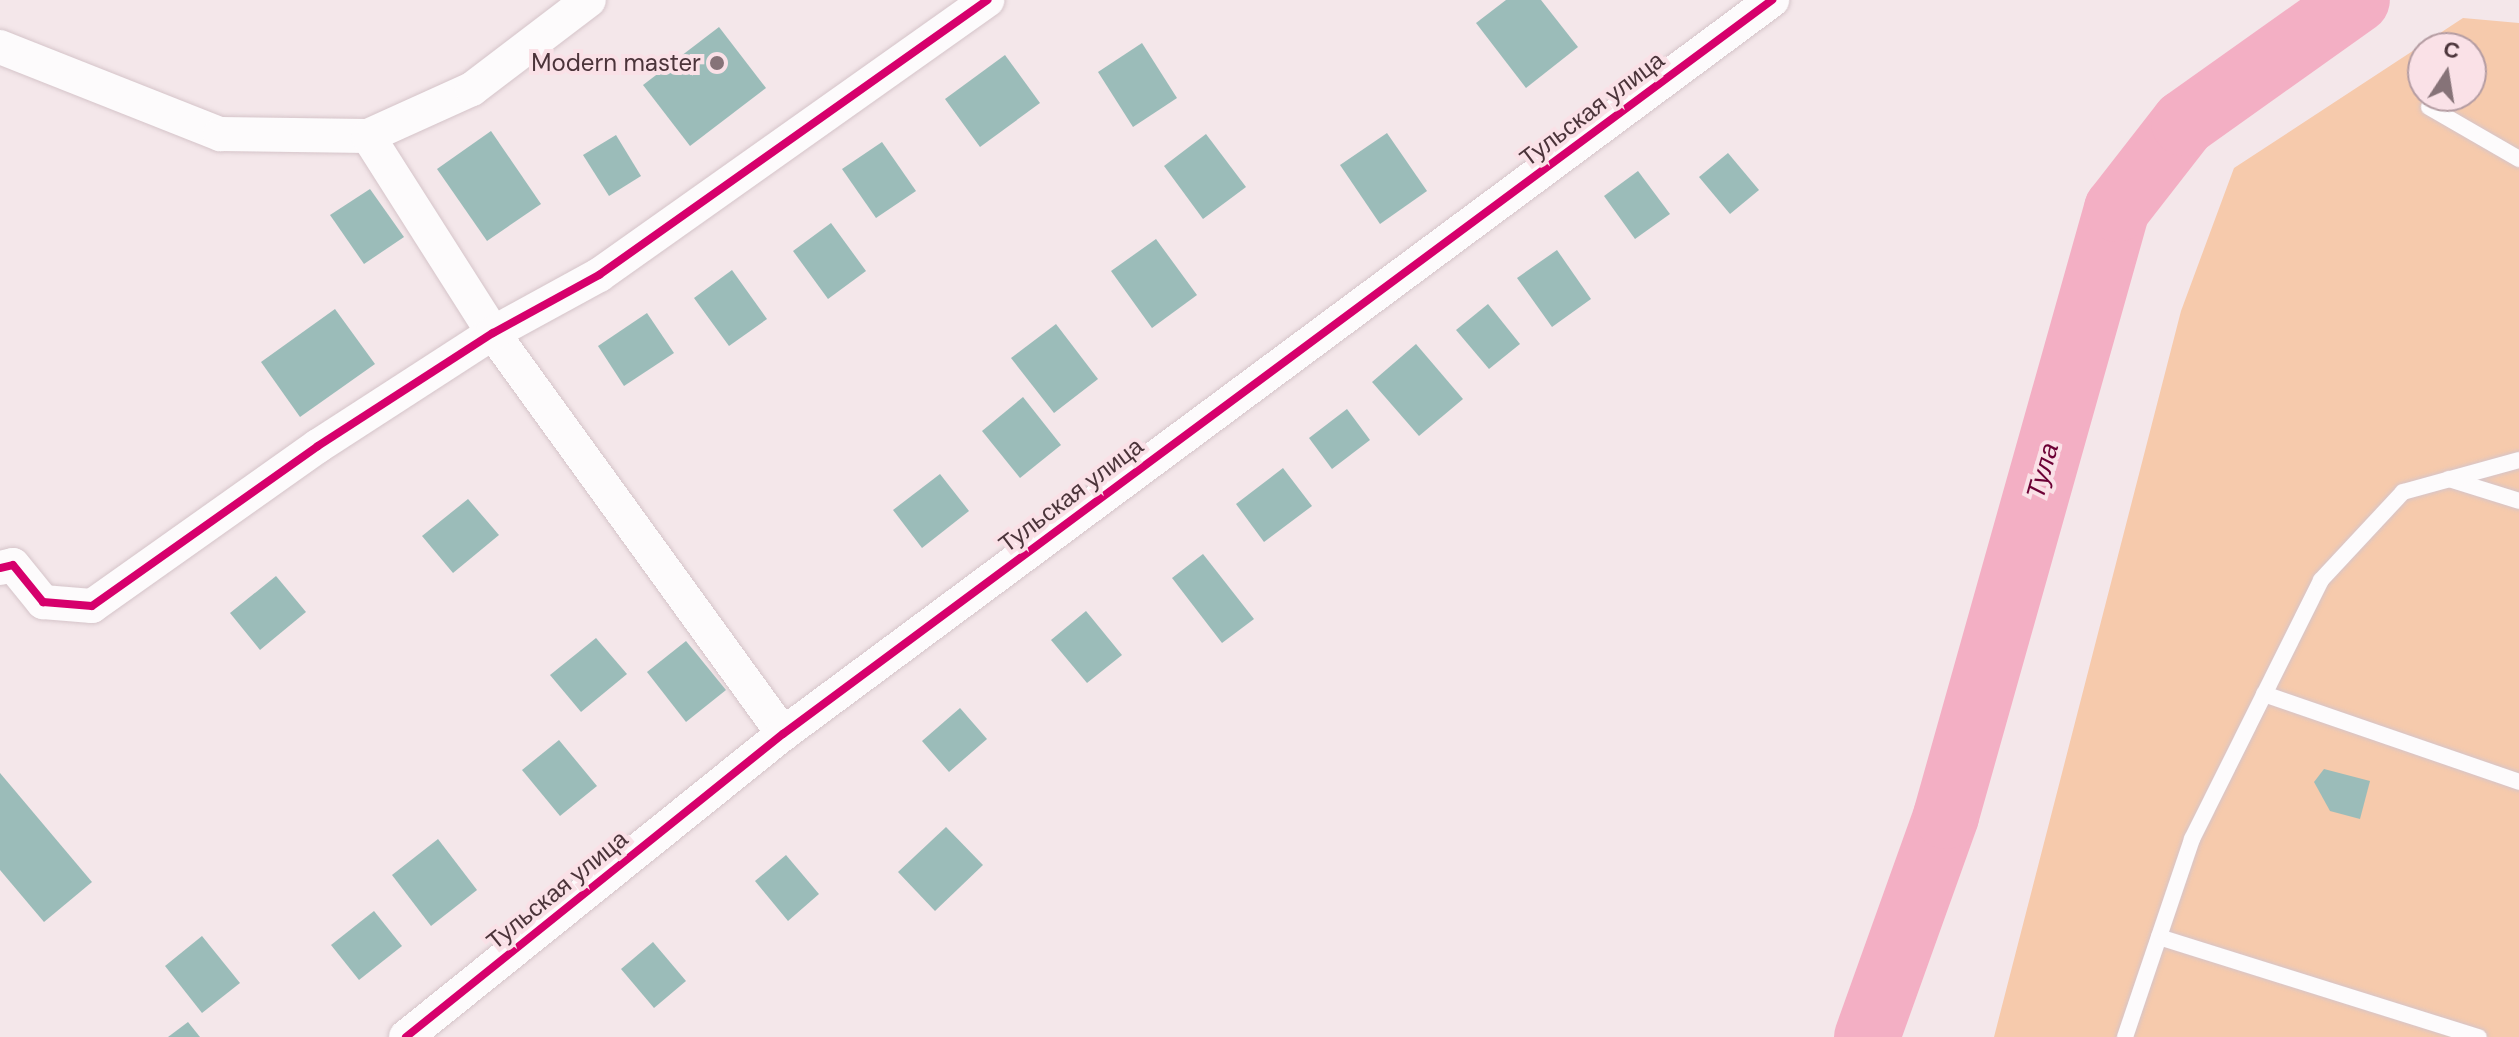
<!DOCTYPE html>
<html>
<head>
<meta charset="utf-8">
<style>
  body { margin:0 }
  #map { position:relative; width:2519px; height:1037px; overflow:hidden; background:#f4e7ea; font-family:"DM Sans",sans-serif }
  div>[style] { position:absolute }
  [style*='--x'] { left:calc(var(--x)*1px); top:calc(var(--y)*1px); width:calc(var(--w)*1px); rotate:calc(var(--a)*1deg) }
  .green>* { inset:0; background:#f6caac }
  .river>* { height:66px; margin:-33px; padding:0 33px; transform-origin:33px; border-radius:33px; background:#f3afc4 }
  .building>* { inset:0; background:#9bbcb9 }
  .roads { filter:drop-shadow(0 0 2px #d5c4c9) drop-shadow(0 0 2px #d5c4c9) }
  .lane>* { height:16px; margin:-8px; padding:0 8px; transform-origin:8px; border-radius:8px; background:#fdfbfc }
  .street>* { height:34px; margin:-17px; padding:0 17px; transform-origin:17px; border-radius:17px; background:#fdfbfc }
  .cycleway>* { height:8px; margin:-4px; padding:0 4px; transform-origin:4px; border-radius:4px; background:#d6006c }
  .dots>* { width:22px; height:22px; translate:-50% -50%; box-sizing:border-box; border:4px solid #fae1e7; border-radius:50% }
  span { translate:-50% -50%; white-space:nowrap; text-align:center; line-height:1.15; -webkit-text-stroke:8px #fae1e7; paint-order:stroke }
  .poi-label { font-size:24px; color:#4b343a }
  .right { translate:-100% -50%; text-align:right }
  .street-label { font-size:24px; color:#4b343a }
  .water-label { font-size:26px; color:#6c0135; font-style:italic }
  .north { position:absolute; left:2407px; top:32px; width:80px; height:80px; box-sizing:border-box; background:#fae1e7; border:2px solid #b49ca2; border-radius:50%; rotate:12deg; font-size:22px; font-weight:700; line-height:32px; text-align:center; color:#4b343a }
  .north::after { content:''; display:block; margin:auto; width:28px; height:36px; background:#867378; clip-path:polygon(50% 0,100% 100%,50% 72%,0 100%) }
</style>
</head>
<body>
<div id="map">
  <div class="green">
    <i style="clip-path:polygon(evenodd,2463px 18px,2519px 23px,2519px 1037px,1994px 1037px,2181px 311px,2234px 168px,2463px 18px,2423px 48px,2471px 48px,2471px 96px,2423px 96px,2423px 48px)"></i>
  </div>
  <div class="river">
    <i style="--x:1867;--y:1037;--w:235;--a:-70.3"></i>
    <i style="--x:1946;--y:816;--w:631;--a:-74.27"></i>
    <i style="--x:2117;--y:209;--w:109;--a:-52.1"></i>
    <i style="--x:2184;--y:123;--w:212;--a:-35.4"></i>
  </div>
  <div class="building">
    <i style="clip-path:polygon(1506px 0,1541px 0,1578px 47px,1526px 88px,1476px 23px)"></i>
    <i style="clip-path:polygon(719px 27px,766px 88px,690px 146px,643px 85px)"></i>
    <i style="clip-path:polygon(1142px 43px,1177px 98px,1133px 127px,1098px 72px)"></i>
    <i style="clip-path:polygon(1005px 55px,1040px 103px,980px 147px,945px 99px)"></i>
    <i style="clip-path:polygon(491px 131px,541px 204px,487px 241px,437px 169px)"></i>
    <i style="clip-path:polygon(1387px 133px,1427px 191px,1380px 224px,1340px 165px)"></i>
    <i style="clip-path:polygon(1206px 134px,1246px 187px,1203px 219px,1164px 166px)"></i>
    <i style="clip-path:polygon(616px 135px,641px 176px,609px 196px,583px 155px)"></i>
    <i style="clip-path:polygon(882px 142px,916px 191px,876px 218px,842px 169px)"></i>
    <i style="clip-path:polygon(1728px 153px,1759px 190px,1730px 214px,1699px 177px)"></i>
    <i style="clip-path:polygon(1638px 171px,1670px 214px,1635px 239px,1604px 196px)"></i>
    <i style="clip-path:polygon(370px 189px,404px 237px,364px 264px,330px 215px)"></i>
    <i style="clip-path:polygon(831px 223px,866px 271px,828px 299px,793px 251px)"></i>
    <i style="clip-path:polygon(1156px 239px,1197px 295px,1152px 328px,1111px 271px)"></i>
    <i style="clip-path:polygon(1557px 250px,1591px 299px,1552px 327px,1517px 278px)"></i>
    <i style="clip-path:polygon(732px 270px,767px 319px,729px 346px,694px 298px)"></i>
    <i style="clip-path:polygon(1488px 304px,1520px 344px,1489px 369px,1456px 330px)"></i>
    <i style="clip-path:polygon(335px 309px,375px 364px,300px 417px,261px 362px)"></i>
    <i style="clip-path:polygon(647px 313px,674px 353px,624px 386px,598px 346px)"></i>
    <i style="clip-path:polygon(1056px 324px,1098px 379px,1054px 413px,1011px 358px)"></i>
    <i style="clip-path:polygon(1416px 344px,1463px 399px,1419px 436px,1372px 382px)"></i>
    <i style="clip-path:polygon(1023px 397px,1061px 445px,1020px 478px,982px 431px)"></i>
    <i style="clip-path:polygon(1347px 409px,1370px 440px,1332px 469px,1309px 438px)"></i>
    <i style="clip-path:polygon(1283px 468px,1312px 506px,1264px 542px,1236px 504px)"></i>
    <i style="clip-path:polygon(940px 474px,969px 511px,922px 548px,893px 510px)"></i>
    <i style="clip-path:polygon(468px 499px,499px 535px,453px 573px,422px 536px)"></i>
    <i style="clip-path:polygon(1203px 554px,1254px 619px,1222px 643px,1172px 578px)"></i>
    <i style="clip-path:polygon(276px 576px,306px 612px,260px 650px,230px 613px)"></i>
    <i style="clip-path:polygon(1086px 611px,1122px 655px,1087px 683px,1051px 640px)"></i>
    <i style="clip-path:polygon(596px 638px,627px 674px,581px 712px,550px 675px)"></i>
    <i style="clip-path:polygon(686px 641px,726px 690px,686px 722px,647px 672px)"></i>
    <i style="clip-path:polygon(960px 708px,987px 739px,949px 772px,922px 741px)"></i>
    <i style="clip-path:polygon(559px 740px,597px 786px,560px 816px,522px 770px)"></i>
    <i style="clip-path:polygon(2324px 769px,2370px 781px,2360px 819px,2330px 811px,2314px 782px)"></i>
    <i style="clip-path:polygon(0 773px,92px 882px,44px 922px,0 870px)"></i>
    <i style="clip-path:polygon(946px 827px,983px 865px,935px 911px,898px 872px)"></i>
    <i style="clip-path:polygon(438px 839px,477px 890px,431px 926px,392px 875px)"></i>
    <i style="clip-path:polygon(786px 855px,819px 894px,788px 921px,755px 881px)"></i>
    <i style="clip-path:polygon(374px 911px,402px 946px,359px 980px,331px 945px)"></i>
    <i style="clip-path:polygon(202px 936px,240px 983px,202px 1013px,165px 966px)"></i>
    <i style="clip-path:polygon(653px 942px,686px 981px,654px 1008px,621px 969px)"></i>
    <i style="clip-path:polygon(188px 1022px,200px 1037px,168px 1037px)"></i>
  </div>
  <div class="roads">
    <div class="lane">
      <i style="--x:2429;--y:107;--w:104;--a:30"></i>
      <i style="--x:2449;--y:479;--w:73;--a:17.4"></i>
      <i style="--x:2264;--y:694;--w:270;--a:19"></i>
      <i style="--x:2159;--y:937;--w:335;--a:17.4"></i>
      <i style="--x:2125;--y:1037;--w:209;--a:-71.3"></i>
      <i style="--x:2192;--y:839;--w:289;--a:-63.5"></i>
      <i style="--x:2321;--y:580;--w:120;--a:-47"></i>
      <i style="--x:2403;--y:492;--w:120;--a:-15.4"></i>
    </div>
    <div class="street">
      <i style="--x:0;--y:47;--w:237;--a:21.6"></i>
      <i style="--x:220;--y:134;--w:148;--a:0.8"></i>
      <i style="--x:368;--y:136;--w:233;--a:57.6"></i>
      <i style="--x:493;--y:333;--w:495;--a:54.1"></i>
      <i style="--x:368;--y:136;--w:114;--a:-24.3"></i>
      <i style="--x:472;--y:89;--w:147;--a:-37.3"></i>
      <i style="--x:0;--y:568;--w:13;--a:-13"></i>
      <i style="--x:13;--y:565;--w:48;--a:51"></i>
      <i style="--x:43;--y:602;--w:49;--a:4.7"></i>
      <i style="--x:92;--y:606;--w:277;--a:-35.3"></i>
      <i style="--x:318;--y:446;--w:208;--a:-32.9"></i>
      <i style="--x:493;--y:333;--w:121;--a:-28.7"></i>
      <i style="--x:599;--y:275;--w:476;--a:-35.3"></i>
      <i style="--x:406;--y:1037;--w:484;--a:-38.8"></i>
      <i style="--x:783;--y:734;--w:1232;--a:-36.58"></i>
    </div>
  </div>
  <div class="cycleway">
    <i style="--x:0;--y:568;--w:13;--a:-13"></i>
    <i style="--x:13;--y:565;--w:48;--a:51"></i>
    <i style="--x:43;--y:602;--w:49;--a:4.7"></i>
    <i style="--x:92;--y:606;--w:277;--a:-35.3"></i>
    <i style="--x:318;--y:446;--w:208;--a:-32.9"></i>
    <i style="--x:493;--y:333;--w:121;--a:-28.7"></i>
    <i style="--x:599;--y:275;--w:476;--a:-35.3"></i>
    <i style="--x:406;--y:1037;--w:484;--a:-38.8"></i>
    <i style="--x:783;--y:734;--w:1232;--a:-36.58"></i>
  </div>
  <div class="dots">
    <i style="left:717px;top:63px;background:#867378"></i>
  </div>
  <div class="poi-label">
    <span class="right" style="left:701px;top:63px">Modern master</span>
  </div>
  <div class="street-label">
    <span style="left:1592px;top:109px;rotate:-37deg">Тульская улица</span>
    <span style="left:1071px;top:495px;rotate:-37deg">Тульская улица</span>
    <span style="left:557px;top:890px;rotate:-39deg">Тульская улица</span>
  </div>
  <div class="water-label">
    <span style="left:2043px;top:471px;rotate:-74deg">Тула</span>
  </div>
  <div class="north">С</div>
</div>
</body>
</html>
